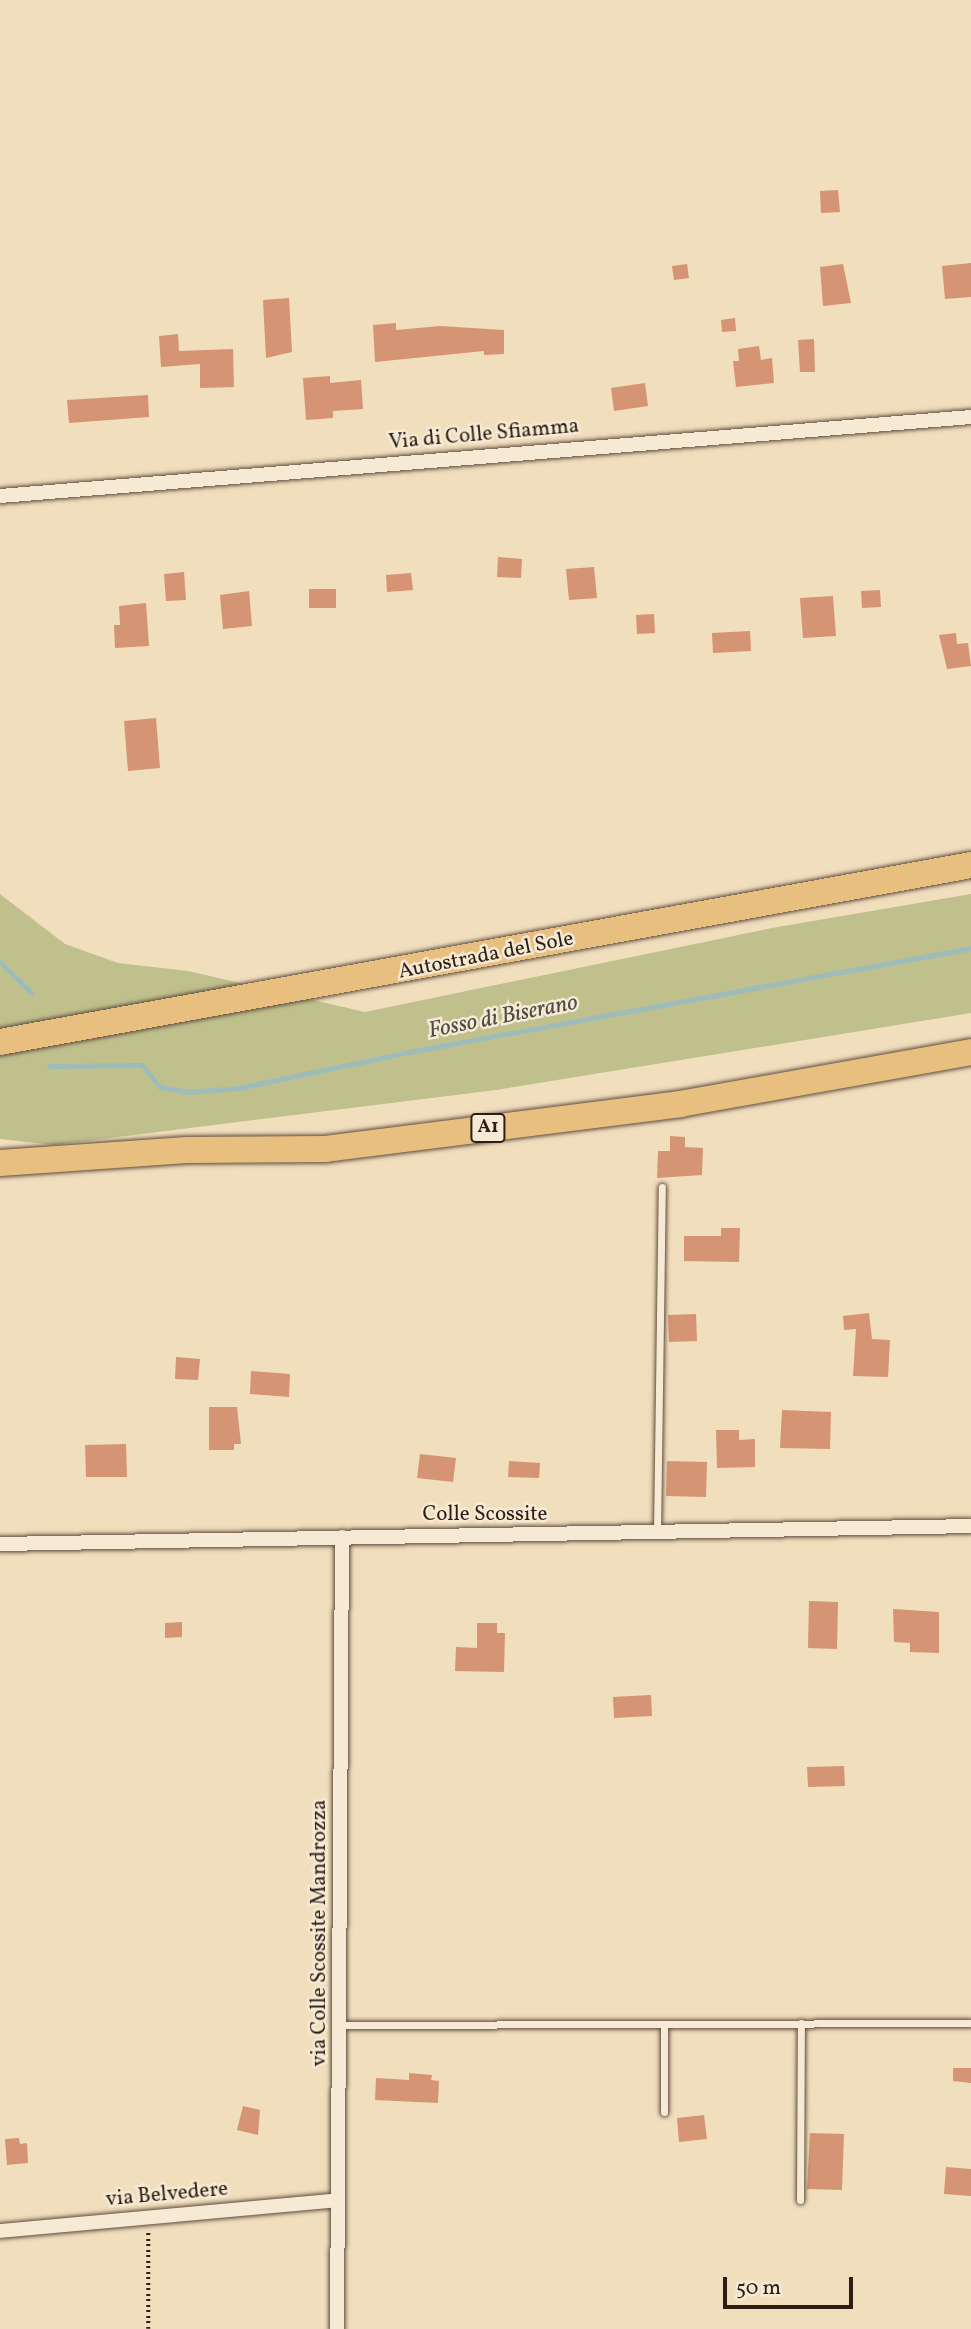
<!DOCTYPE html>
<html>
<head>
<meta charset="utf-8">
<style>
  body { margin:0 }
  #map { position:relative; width:971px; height:2329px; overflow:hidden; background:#f1debd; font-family:Vollkorn,serif }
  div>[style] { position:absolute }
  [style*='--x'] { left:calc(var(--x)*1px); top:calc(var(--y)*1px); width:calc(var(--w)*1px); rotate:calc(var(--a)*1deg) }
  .green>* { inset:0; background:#c0c08d }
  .stream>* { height:5px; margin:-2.5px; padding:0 2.5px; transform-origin:2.5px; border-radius:2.5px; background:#9dbbb9 }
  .building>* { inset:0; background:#d59474 }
  .path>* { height:3.5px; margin-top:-1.75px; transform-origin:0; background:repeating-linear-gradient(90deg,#2e1d14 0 2px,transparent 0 5.5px) }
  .roads { filter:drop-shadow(0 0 2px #5f4d3e) drop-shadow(0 0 2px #5f4d3e) }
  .lane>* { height:7px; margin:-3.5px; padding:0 3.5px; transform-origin:3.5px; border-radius:3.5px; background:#f6ead4 }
  .street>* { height:14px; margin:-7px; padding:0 7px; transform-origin:7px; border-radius:7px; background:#f6ead4 }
  .highway>* { height:26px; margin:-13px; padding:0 13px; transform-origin:13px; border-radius:13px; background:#e8bf7e }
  span { translate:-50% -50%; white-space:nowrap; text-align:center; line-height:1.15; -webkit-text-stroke:5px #f6ead4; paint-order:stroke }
  .shield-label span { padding:2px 5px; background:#f6ead4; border:2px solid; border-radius:5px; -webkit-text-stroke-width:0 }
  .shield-label { font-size:19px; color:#2e1d14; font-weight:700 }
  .street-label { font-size:21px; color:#2e1d14 }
  .water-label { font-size:23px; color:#4f4c46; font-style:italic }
  .scale { position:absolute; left:723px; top:2277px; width:130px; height:32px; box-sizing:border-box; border:4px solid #2e1d14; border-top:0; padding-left:9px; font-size:21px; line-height:24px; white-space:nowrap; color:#2e1d14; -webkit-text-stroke:5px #f6ead4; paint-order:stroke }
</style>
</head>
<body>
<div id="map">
  <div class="green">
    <i style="clip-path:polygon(0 894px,65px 944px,118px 963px,188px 971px,365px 1012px,772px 928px,971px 894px,971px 1013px,496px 1090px,54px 1145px,0 1139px)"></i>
  </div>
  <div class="stream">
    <i style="--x:0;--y:962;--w:43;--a:44.1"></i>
    <i style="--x:49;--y:1066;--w:93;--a:-0.6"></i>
    <i style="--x:142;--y:1065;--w:28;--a:51"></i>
    <i style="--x:160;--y:1087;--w:29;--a:10"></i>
    <i style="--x:189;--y:1092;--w:50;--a:-4.6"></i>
    <i style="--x:239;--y:1088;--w:168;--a:-12"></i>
    <i style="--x:403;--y:1053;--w:578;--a:-10.47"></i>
  </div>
  <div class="building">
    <i style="clip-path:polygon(838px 190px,840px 212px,821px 213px,820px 191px)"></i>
    <i style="clip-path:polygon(971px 263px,971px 297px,945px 299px,942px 266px)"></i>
    <i style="clip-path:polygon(687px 264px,689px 278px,674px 280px,672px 266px)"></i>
    <i style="clip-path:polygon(843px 264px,851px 303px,823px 306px,820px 267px)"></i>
    <i style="clip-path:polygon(289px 298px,292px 352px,266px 358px,263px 300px)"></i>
    <i style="clip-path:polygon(735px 318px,736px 331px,722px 332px,721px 320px)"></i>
    <i style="clip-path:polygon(396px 323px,396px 330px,440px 326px,504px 330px,504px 354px,484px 355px,484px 351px,375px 362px,373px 325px)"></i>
    <i style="clip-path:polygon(178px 334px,179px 351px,233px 349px,234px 387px,200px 388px,200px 364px,161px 367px,159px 336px)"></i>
    <i style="clip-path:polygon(814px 339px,815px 372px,800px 372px,798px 340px)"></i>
    <i style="clip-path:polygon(759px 346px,761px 360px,772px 358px,774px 383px,736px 387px,733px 361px,739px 361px,738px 349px)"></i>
    <i style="clip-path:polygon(330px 376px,330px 383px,361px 380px,363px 409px,333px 411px,333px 418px,306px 420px,303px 378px)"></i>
    <i style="clip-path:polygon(645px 383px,648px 406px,614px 411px,611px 388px)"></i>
    <i style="clip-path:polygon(148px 395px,149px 417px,69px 423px,67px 400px)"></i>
    <i style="clip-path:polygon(498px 557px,522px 559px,521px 578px,497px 577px)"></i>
    <i style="clip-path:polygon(594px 567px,597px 598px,569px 600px,566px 569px)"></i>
    <i style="clip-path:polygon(184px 572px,186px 600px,166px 601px,164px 574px)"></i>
    <i style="clip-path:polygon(411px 573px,413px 590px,387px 592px,386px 575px)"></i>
    <i style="clip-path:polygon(309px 589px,336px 589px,336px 608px,309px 608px)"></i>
    <i style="clip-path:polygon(880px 590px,881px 607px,862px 608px,861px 591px)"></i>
    <i style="clip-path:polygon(249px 591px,252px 626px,223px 629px,220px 595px)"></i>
    <i style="clip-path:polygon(833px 596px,836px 636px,803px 638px,800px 598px)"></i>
    <i style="clip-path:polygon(146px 603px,149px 646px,115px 648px,114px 625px,120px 625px,119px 606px)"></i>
    <i style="clip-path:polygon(654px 614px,655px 633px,637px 634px,636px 615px)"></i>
    <i style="clip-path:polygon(750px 631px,751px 651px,713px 653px,712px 633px)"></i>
    <i style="clip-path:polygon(956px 633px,957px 644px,968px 643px,971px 666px,947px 669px,939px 635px)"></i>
    <i style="clip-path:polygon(156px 718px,160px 768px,128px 771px,124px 721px)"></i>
    <i style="clip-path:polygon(670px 1136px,685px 1137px,685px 1147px,703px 1148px,702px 1175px,657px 1178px,658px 1151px,670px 1151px)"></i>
    <i style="clip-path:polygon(721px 1228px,740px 1228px,739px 1262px,684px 1261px,684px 1236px,721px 1236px)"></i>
    <i style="clip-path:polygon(869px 1313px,872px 1339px,890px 1340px,888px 1377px,853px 1376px,856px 1329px,844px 1330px,843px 1316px)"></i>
    <i style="clip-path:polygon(696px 1314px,697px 1341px,669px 1342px,668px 1315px)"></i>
    <i style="clip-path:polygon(176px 1357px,200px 1359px,198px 1380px,175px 1379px)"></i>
    <i style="clip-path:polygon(251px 1371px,290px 1374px,289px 1397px,250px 1394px)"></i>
    <i style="clip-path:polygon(209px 1407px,237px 1407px,241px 1444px,234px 1444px,234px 1450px,209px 1450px)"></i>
    <i style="clip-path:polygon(782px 1410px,831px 1412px,830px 1449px,780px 1448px)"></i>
    <i style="clip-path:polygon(716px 1430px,739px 1430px,739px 1440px,755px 1439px,755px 1467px,717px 1468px)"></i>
    <i style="clip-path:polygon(126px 1444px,127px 1477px,86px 1477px,85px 1445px)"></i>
    <i style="clip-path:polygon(420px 1454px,456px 1458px,453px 1482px,417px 1478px)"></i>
    <i style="clip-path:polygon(509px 1461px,540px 1463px,539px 1478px,508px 1477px)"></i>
    <i style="clip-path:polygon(667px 1461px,707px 1462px,706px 1497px,666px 1496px)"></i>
    <i style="clip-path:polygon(809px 1601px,838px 1602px,837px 1649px,808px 1648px)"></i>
    <i style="clip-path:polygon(893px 1609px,939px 1612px,939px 1653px,910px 1652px,910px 1643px,894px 1642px)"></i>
    <i style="clip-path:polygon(182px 1622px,182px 1637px,165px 1638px,165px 1623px)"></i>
    <i style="clip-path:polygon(477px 1623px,497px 1623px,497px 1633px,505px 1633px,504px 1672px,455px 1671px,456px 1647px,477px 1648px)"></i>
    <i style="clip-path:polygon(651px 1695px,652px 1716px,614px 1718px,613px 1697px)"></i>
    <i style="clip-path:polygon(844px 1766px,845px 1786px,808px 1787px,807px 1767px)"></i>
    <i style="clip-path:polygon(953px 2068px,971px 2068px,971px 2083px,953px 2081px)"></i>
    <i style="clip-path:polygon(409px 2073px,432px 2075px,431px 2080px,439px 2081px,438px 2103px,375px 2100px,376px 2078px,409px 2080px)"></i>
    <i style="clip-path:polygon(243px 2106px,260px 2110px,258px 2135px,237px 2130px)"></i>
    <i style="clip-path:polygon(704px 2115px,707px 2139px,679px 2142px,677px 2118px)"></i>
    <i style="clip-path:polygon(810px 2133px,844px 2134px,842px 2190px,807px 2189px)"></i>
    <i style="clip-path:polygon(19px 2138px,20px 2144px,27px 2143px,28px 2163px,7px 2165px,5px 2139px)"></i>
    <i style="clip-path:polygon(946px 2167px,971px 2169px,971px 2196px,944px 2194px)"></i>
  </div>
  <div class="path">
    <i style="--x:148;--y:2329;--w:96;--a:-90"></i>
  </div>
  <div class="roads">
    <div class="lane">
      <i style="--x:657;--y:1533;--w:346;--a:-89.2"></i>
      <i style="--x:341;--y:2025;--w:630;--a:-0.18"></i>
      <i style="--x:664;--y:2112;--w:88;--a:-90"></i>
      <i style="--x:800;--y:2200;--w:177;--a:-89.7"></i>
    </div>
    <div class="street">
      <i style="--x:0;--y:496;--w:974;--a:-4.65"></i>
      <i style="--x:0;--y:1544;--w:971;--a:-1.06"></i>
      <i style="--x:0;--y:2231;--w:339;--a:-5.2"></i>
      <i style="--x:337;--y:2329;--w:792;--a:-89.64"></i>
    </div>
    <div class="highway">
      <i style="--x:0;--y:1042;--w:987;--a:-10.33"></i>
      <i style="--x:0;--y:1163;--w:187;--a:-4"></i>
      <i style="--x:187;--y:1150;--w:138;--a:-0.4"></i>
      <i style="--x:325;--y:1149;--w:358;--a:-7.2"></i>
      <i style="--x:680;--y:1104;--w:296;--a:-10.1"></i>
    </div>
  </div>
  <div class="shield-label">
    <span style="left:488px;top:1128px">A1</span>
  </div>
  <div class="street-label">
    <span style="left:484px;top:435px;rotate:-5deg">Via di Colle Sfiamma</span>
    <span style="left:486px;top:956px;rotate:-11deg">Autostrada del Sole</span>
    <span style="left:485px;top:1515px">Colle Scossite</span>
    <span style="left:320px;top:1933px;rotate:-90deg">via Colle Scossite Mandrozza</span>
    <span style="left:167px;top:2195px;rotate:-5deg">via Belvedere</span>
  </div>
  <div class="water-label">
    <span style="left:503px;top:1017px;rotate:-11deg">Fosso di Biserano</span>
  </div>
  <div class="scale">50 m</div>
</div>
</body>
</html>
